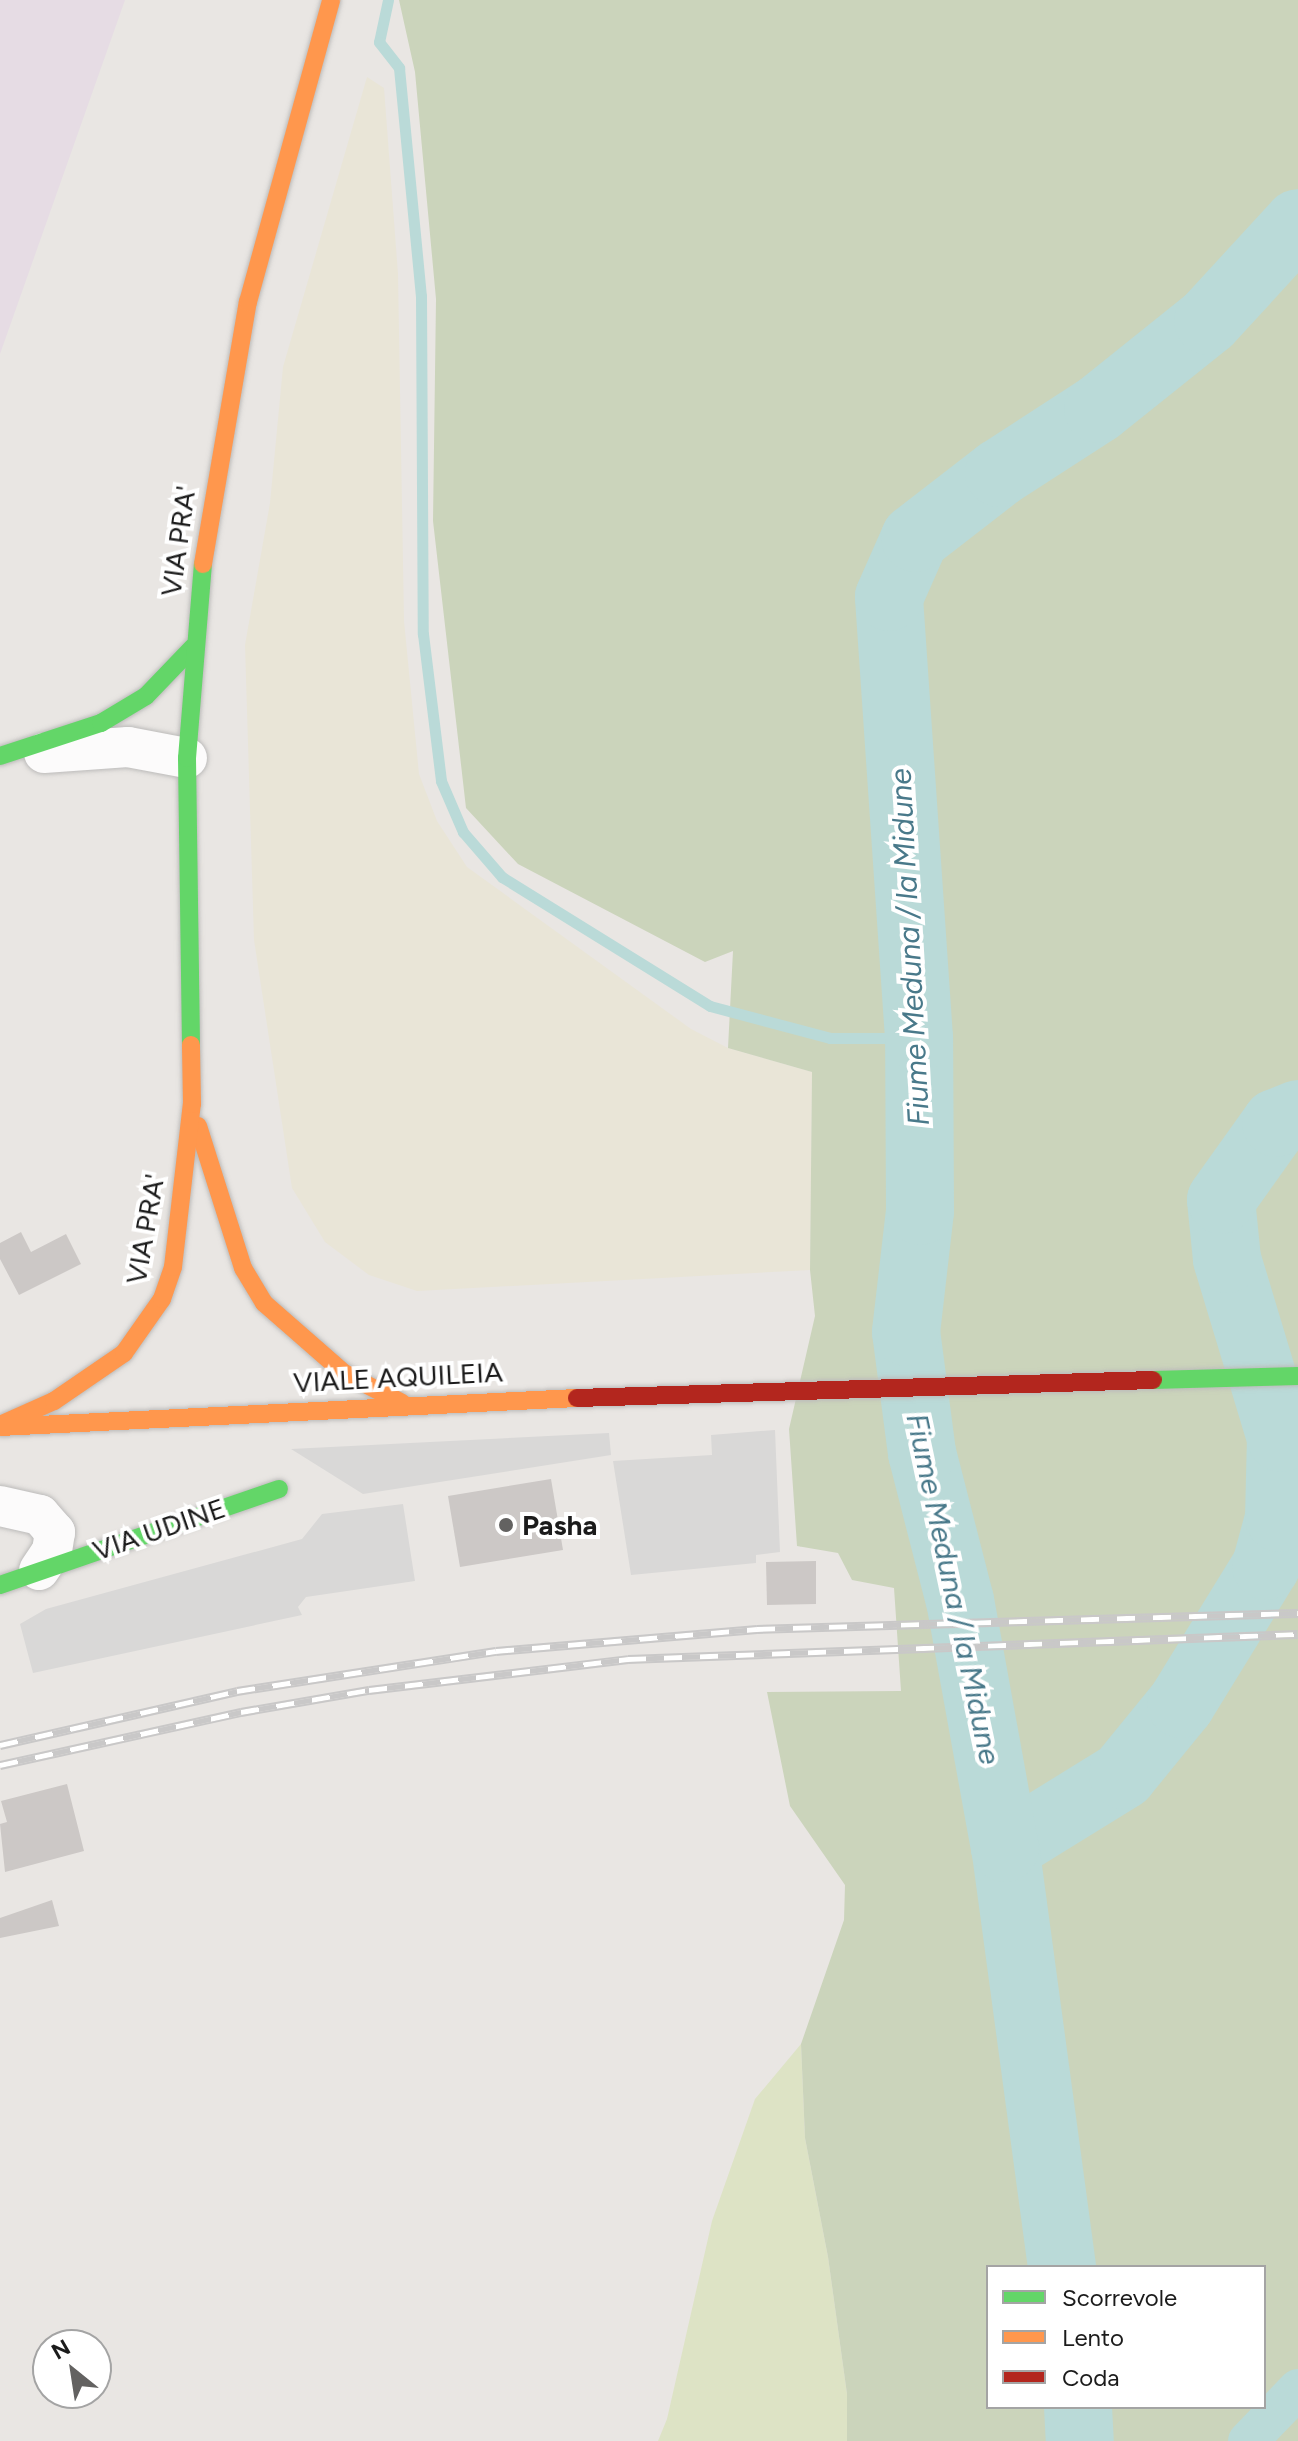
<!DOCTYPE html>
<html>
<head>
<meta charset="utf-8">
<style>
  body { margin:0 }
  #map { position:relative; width:1298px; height:2441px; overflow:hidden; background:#e9e6e3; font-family:Figtree,sans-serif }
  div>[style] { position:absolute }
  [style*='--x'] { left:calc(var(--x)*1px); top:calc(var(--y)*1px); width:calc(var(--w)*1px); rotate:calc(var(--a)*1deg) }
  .industrial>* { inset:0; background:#e6dce4 }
  .farmland>* { inset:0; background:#e9e5d7 }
  .grass>* { inset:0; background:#dde3c5 }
  .forest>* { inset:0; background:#cbd4bb }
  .parking>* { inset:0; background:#d9d8d7 }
  .stream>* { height:11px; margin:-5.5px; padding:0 5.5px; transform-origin:5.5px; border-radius:5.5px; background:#badad8 }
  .canal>* { height:40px; margin:-20px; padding:0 20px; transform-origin:20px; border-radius:20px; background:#badad8 }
  .river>* { height:68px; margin:-34px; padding:0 34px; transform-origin:34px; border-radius:34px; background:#badad8 }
  .building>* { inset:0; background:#ccc8c6 }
  .roads { filter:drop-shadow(0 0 2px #bcbbba) drop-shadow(0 0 2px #bcbbba) }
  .street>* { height:40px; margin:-20px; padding:0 20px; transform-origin:20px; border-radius:20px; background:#fcfbfb }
  .fast>* { height:18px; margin:-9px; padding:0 9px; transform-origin:9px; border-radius:9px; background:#63d668 }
  .slow>* { height:18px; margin:-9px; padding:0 9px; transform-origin:9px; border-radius:9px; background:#ff974d }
  .jam>* { height:18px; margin:-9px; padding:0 9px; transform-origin:9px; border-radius:9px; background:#b3261e }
  .rail>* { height:9px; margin-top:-4.5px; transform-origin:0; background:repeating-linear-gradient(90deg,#fff 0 18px,#c9c8c8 0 36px); box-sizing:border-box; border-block:2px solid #c9c8c8 }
  .dots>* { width:22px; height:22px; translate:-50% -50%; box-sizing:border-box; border:4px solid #fff; border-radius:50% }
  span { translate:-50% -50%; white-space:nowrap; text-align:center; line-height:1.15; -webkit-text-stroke:8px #fff; paint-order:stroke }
  .street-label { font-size:28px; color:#1b1b1b }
  .poi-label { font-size:28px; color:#1b1b1b; font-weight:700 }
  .left { translate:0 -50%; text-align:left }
  .water-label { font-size:30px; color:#49798a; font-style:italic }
  .legend { position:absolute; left:986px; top:2265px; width:280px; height:144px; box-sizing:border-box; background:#fff; border:2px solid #a4a4a4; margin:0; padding:10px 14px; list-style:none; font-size:24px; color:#1b1b1b }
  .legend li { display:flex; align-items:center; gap:16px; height:40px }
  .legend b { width:40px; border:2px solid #a4a4a4 }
  .north { position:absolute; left:32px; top:2329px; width:80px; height:80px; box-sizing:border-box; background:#fff; border:2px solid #a4a4a4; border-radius:50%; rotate:330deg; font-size:22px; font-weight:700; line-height:32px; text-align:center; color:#1b1b1b }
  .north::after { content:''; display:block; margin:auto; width:28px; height:36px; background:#636261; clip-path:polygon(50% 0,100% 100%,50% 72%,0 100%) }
</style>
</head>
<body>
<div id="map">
  <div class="industrial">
    <i style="clip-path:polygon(0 0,125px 0,0 354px)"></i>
  </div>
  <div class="farmland">
    <i style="clip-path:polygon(367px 77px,384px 88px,398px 274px,404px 621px,419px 774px,437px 821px,467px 867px,691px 1029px,728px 1048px,812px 1072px,810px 1270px,417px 1291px,369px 1275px,325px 1242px,292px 1188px,254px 940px,245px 645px,270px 503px,283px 367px)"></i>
  </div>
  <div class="grass">
    <i style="clip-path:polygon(801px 2044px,805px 2138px,828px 2257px,847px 2394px,847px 2441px,658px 2441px,667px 2419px,712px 2221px,755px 2099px)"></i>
  </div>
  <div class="forest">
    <i style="clip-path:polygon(evenodd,399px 0,1298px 0,1298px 2441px,847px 2441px,847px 2394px,828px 2257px,805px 2138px,801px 2044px,844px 1920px,845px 1885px,790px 1806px,767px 1692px,901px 1691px,894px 1588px,852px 1580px,838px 1553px,797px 1546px,789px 1429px,815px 1316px,810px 1270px,812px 1072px,728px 1048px,733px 951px,705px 962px,518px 864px,466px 808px,433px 521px,436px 299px,415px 72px,399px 0,988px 2267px,1264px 2267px,1264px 2407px,988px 2407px,988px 2267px)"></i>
  </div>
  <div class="parking">
    <i style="clip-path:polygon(775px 1430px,780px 1552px,756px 1555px,756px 1563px,631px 1575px,613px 1461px,712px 1455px,711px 1435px)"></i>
    <i style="clip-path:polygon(609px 1433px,611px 1455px,363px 1494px,291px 1449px)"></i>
    <i style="clip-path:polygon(403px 1504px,415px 1581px,306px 1597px,298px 1607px,302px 1615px,33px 1673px,20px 1624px,46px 1609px,302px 1539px,322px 1514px)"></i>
  </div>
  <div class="stream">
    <i style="--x:388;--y:0;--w:43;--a:102.1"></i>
    <i style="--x:379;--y:42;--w:33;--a:52"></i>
    <i style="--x:399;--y:68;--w:229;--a:84.5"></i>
    <i style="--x:421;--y:296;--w:338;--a:89.7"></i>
    <i style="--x:423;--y:634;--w:148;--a:83"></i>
    <i style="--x:441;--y:781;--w:56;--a:66.7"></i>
    <i style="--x:463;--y:832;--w:60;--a:49.1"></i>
    <i style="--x:502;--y:877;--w:245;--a:31.8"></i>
    <i style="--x:710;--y:1006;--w:124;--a:14.9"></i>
    <i style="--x:830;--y:1038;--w:89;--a:0"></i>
  </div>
  <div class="canal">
    <i style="--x:1248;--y:2441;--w:72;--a:-46.1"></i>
  </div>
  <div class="river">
    <i style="--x:1005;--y:1848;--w:139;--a:-31.7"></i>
    <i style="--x:1123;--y:1775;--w:92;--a:-50.8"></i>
    <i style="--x:1181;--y:1704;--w:162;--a:-58.4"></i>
    <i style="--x:1266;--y:1566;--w:50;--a:-74.8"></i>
    <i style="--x:1279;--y:1518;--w:80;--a:-88.6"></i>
    <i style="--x:1281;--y:1438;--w:187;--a:-106.8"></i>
    <i style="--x:1227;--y:1259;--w:59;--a:-95.8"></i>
    <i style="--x:1221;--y:1200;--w:95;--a:-54.5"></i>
    <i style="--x:1276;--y:1123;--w:24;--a:-22"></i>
    <i style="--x:1062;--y:2267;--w:423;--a:-97.7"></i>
    <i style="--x:1005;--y:1848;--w:251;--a:-100.3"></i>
    <i style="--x:960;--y:1601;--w:153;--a:-104.4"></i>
    <i style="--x:922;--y:1453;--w:122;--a:-97.5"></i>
    <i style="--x:906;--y:1332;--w:122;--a:-83.4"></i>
    <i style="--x:920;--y:1211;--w:173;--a:-90.3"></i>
    <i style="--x:919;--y:1038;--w:442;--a:-93.9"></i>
    <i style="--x:889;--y:597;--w:64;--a:-66.2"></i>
    <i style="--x:915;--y:538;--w:106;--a:-37.7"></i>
    <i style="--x:999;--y:473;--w:118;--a:-32.9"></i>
    <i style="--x:1098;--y:409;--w:141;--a:-38.7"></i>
    <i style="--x:1208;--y:321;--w:133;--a:-47.4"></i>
    <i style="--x:1078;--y:2407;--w:34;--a:87"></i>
  </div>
  <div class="building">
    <i style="clip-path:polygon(21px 1232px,31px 1252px,66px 1234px,81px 1264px,19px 1295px,0 1259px,0 1243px)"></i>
    <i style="clip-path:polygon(551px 1479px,563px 1550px,460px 1567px,448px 1496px)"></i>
    <i style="clip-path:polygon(816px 1561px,816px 1604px,767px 1605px,766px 1562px)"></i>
    <i style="clip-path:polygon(67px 1784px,84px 1851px,5px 1872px,0 1824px,7px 1822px,1px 1801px)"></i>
    <i style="clip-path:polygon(52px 1900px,59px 1926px,0 1938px,0 1918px)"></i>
  </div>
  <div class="roads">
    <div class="street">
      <i style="--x:44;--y:753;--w:84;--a:-4.1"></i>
      <i style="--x:128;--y:747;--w:60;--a:10.6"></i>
      <i style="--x:0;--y:1506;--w:41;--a:12.7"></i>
      <i style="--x:40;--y:1515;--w:23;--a:49"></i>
      <i style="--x:55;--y:1532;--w:19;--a:99"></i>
      <i style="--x:52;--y:1551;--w:23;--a:124"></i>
    </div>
    <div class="fast">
      <i style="--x:0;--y:756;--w:106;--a:-18.1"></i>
      <i style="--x:101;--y:723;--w:52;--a:-31"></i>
      <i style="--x:146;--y:696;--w:68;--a:-46.2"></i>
      <i style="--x:191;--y:1045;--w:287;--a:-90.8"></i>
      <i style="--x:187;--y:758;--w:195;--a:-85.3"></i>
      <i style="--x:1153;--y:1380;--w:145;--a:-1.6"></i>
      <i style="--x:0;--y:1585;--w:295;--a:-19"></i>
    </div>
    <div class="slow">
      <i style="--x:203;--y:564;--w:266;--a:-80.3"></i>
      <i style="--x:248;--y:302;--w:313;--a:-74.6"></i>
      <i style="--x:198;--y:1126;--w:149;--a:72.4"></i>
      <i style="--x:243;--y:1268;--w:41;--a:59"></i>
      <i style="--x:264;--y:1303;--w:106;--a:41.2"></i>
      <i style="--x:344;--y:1373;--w:65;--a:27.3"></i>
      <i style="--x:0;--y:1425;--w:59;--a:-24"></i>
      <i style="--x:54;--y:1401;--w:85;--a:-34.4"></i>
      <i style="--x:124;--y:1353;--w:66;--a:-54.9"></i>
      <i style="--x:162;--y:1299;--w:34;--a:-71"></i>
      <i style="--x:173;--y:1267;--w:164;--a:-83.4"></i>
      <i style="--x:192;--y:1104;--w:59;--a:-91"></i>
      <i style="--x:0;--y:1427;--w:578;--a:-2.88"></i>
    </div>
    <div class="jam">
      <i style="--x:577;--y:1398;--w:576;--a:-1.79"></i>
    </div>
  </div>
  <div class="rail">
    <i style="--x:0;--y:1745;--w:243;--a:-12.8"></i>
    <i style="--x:237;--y:1691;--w:262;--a:-8.8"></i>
    <i style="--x:496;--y:1651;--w:262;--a:-4.8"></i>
    <i style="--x:757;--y:1629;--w:541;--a:-1.69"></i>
    <i style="--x:0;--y:1765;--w:247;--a:-12.4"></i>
    <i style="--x:241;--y:1712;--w:130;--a:-9.8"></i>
    <i style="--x:369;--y:1690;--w:261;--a:-6.8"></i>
    <i style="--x:628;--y:1659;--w:670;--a:-2.14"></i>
  </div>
  <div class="dots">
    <i style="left:506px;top:1525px;background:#636261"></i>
  </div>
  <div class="street-label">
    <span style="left:178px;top:541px;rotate:-82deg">VIA PRA'</span>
    <span style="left:145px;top:1229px;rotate:-80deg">VIA PRA'</span>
    <span style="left:398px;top:1377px;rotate:-3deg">VIALE AQUILEIA</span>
    <span style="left:159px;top:1529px;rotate:-19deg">VIA UDINE</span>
  </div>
  <div class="poi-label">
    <span class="left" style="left:522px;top:1525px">Pasha</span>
  </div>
  <div class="water-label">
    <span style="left:910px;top:947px;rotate:-93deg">Fiume Meduna / la Midune</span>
    <span style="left:953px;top:1589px;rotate:78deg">Fiume Meduna / la Midune</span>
  </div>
  <ul class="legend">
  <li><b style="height:10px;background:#63d668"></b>Scorrevole</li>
  <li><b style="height:10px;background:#ff974d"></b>Lento</li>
  <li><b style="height:10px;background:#b3261e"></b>Coda</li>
  </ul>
  <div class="north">N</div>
</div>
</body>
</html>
